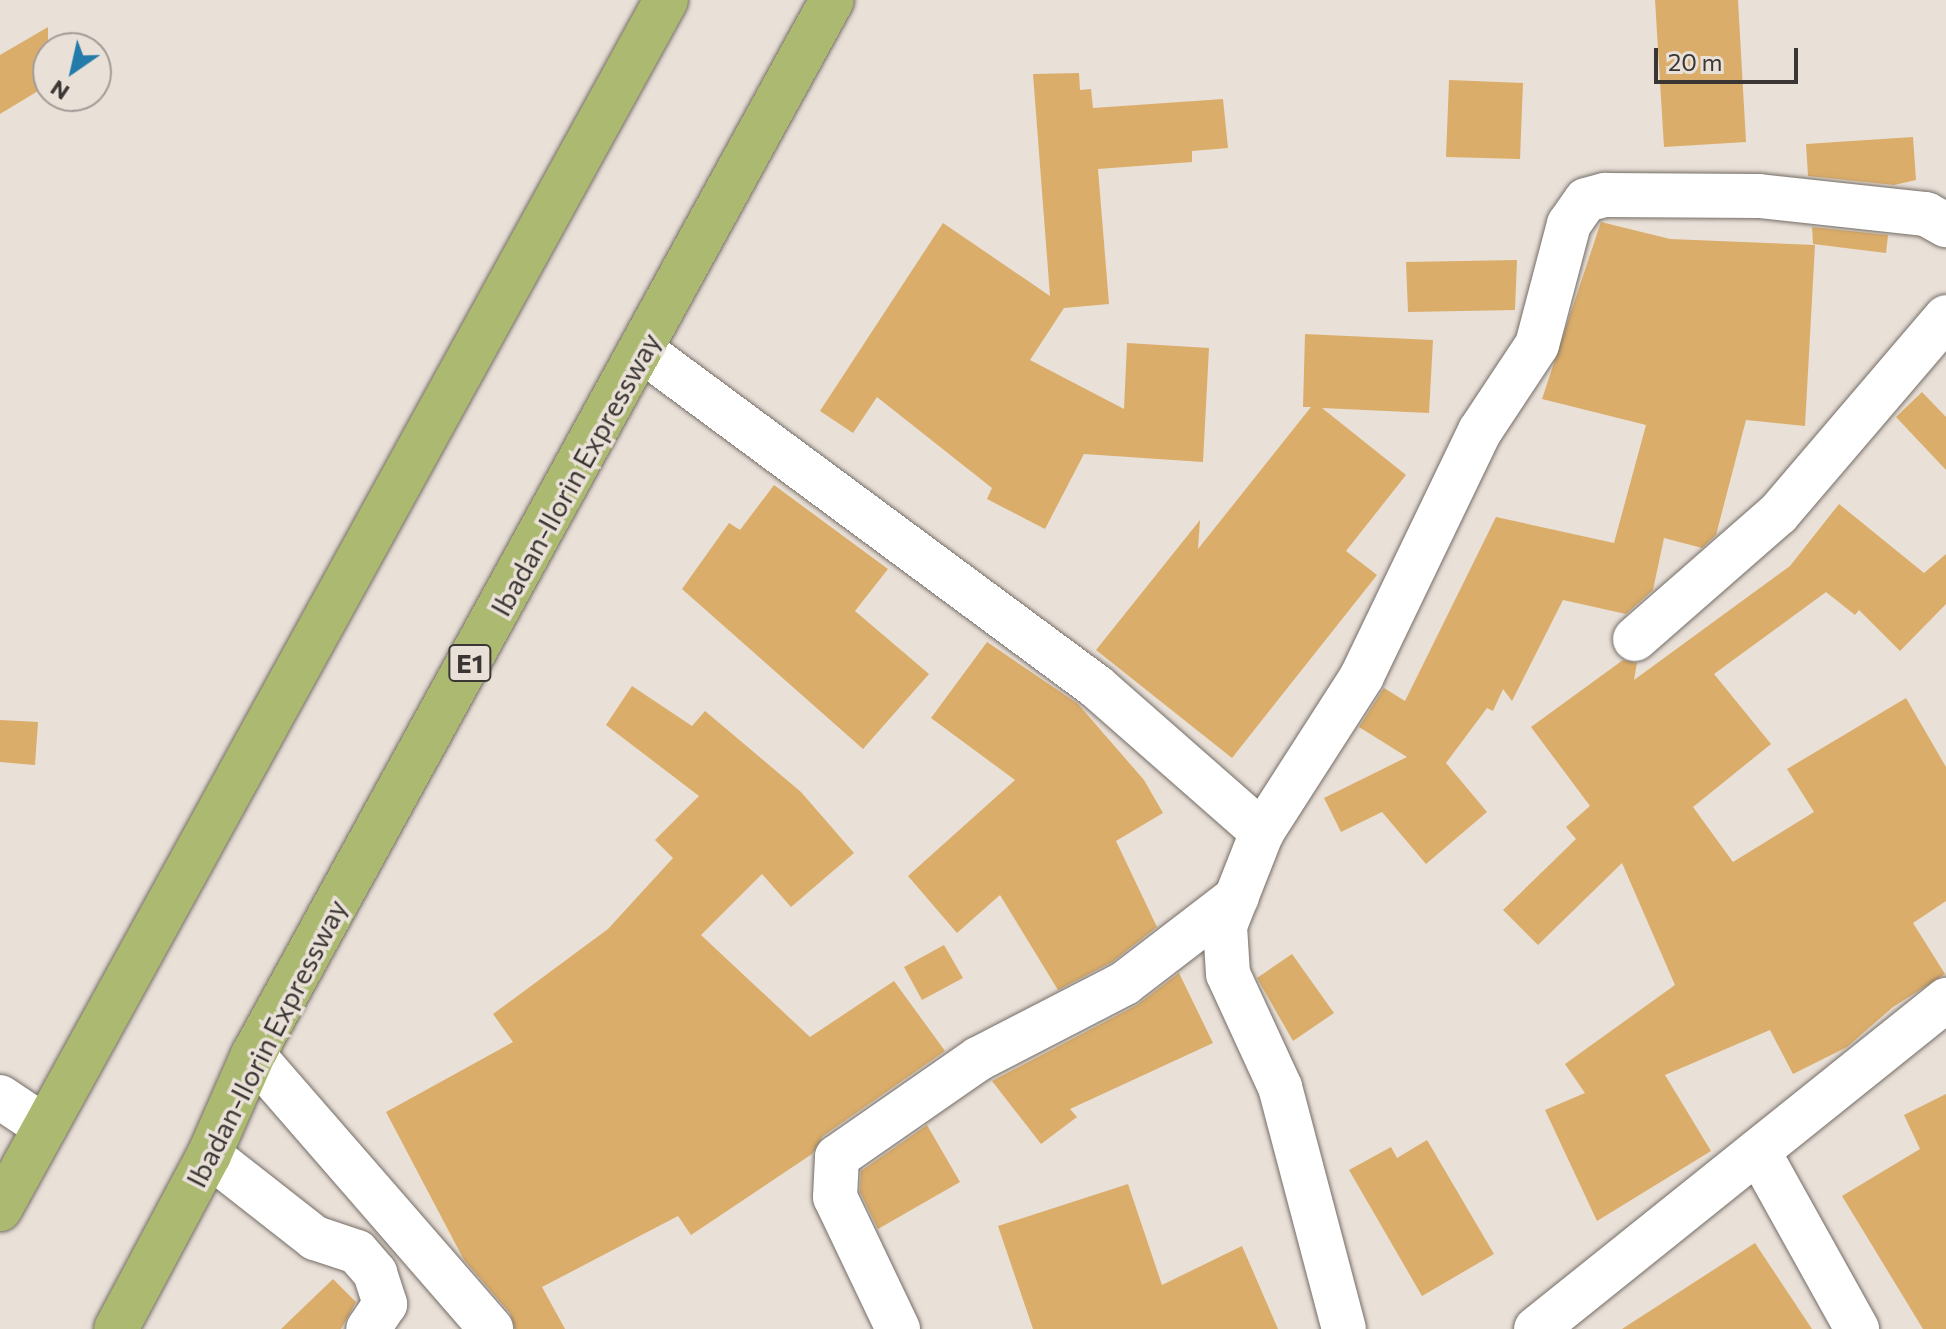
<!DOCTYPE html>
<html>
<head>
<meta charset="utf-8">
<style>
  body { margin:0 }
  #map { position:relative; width:1946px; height:1329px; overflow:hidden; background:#e9e0d8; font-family:Commissioner,sans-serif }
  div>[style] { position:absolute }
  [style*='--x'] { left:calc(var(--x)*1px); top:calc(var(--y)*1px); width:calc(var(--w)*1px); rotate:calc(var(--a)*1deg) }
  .building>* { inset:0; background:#dbad6a }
  .roads { filter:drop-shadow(0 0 2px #746d66) drop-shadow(0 0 2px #746d66) }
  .minor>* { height:44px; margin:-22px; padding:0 22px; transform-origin:22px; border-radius:22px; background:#fff }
  .highway>* { height:44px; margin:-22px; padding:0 22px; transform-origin:22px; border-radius:22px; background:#abba70 }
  span { translate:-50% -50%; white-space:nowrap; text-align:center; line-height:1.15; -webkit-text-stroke:7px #e9e0d8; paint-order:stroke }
  .shield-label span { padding:2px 6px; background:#e9e0d8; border:2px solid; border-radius:6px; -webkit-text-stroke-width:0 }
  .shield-label { font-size:26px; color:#3a3633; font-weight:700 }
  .street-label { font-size:28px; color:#3a3633 }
  .north { position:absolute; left:32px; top:32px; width:80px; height:80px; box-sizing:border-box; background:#e9e0d8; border:2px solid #a39c96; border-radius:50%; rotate:214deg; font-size:22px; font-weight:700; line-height:32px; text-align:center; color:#3a3633 }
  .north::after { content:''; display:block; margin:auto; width:28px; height:36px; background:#227ba9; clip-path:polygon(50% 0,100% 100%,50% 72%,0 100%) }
  .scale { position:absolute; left:1654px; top:48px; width:144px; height:36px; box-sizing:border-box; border:4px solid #3a3633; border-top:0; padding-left:10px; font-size:24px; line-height:28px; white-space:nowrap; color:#3a3633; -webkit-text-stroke:6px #e9e0d8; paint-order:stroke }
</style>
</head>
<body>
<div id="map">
  <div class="building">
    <i style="clip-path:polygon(1655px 0,1738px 0,1746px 142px,1664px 147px)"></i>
    <i style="clip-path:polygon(48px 27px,48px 85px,0 114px,0 55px)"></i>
    <i style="clip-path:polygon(1079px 73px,1080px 90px,1091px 89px,1093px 108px,1223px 99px,1228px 148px,1192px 151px,1192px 162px,1098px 169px,1109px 304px,1064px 308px,1030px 360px,1124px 409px,1127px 343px,1209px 348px,1203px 462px,1084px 454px,1045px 529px,987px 499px,992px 488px,877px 397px,853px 433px,820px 411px,943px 223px,1050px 296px,1033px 74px)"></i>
    <i style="clip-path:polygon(1449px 80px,1523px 83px,1520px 159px,1446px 157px)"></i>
    <i style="clip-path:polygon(1913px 137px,1916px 180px,1894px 185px,1808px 176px,1806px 144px)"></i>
    <i style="clip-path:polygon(1601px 222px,1670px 239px,1815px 245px,1805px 426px,1746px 420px,1716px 535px,1702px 548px,1664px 538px,1653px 590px,1626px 614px,1563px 600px,1512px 701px,1503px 689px,1493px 711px,1487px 708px,1446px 763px,1487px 812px,1426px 864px,1382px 812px,1341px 832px,1324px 798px,1407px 757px,1359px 727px,1384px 688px,1405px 701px,1496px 517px,1614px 543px,1646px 425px,1542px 399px)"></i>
    <i style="clip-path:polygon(1812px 227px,1888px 235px,1886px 253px,1813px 244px)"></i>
    <i style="clip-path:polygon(1517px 260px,1515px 310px,1408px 312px,1406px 262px)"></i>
    <i style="clip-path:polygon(1305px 334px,1433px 340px,1429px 413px,1322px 408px,1406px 475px,1346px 551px,1377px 575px,1232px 758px,1096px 650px,1200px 520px,1198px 549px,1311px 407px,1303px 407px)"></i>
    <i style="clip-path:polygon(1922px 392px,1946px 417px,1946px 470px,1896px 417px)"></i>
    <i style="clip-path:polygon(774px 485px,888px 569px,855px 611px,929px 674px,863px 749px,682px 589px,729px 523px,740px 530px)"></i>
    <i style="clip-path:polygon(1839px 504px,1924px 573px,1946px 554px,1946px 604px,1900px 651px,1859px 610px,1855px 615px,1826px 592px,1714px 674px,1771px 744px,1693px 807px,1733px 862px,1814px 812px,1787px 769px,1906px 698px,1946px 767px,1946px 901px,1913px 923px,1945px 974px,1893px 1007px,1847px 1047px,1793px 1074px,1770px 1030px,1665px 1075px,1711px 1151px,1597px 1221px,1545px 1110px,1585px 1093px,1565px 1064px,1675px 985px,1622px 863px,1538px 945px,1503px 910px,1576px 839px,1566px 827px,1590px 806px,1531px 727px,1623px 660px,1637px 663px,1634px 680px,1790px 566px)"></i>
    <i style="clip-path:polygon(987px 642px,1078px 704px,1144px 780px,1163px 813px,1116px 841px,1157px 927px,1112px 962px,1058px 990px,1000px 895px,957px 933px,908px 876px,1015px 780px,931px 718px)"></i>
    <i style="clip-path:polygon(632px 686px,692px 726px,705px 711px,801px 792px,854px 853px,791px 907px,762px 874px,701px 935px,810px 1037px,894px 981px,945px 1051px,823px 1136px,812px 1154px,691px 1235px,678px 1216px,542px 1287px,565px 1329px,515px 1329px,510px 1313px,464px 1260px,386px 1112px,513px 1042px,493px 1014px,608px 929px,673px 858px,655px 840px,699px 796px,606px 725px)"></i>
    <i style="clip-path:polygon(0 720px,38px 722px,35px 765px,0 762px)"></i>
    <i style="clip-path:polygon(944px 945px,963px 978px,922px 1000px,904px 967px)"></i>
    <i style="clip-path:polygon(1292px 954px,1334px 1013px,1293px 1041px,1257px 978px)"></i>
    <i style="clip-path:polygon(1179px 973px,1213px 1043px,1070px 1109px,1077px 1117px,1041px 1144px,992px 1081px,1137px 1005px)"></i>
    <i style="clip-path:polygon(1946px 1094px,1946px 1329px,1923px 1329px,1842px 1196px,1920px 1149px,1904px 1115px)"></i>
    <i style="clip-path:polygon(927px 1125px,960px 1182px,878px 1229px,860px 1192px,861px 1171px)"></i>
    <i style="clip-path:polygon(1427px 1140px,1494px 1254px,1422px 1296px,1349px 1170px,1391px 1147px,1397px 1158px)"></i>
    <i style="clip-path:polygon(1128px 1184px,1162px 1285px,1242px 1246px,1278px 1329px,1033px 1329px,998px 1226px)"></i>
    <i style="clip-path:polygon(1755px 1243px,1812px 1329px,1622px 1329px)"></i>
    <i style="clip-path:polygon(333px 1279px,356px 1302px,341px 1329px,281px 1329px)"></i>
  </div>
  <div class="roads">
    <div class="minor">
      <i style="--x:643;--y:351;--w:565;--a:36.5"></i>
      <i style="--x:1097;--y:687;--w:220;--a:41.3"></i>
      <i style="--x:1635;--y:639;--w:190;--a:-41.2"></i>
      <i style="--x:1778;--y:514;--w:259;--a:-49.5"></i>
      <i style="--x:253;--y:1055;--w:363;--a:49"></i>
      <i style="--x:0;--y:1097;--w:54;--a:33.7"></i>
      <i style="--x:1758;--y:1151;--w:204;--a:60.9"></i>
      <i style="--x:209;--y:1155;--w:135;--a:38.1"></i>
      <i style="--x:315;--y:1238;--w:44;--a:18.4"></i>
      <i style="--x:357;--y:1252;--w:28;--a:49"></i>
      <i style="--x:375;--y:1273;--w:33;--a:72"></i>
      <i style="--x:385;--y:1304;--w:30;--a:124"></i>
      <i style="--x:898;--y:1329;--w:146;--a:-115.5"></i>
      <i style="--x:835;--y:1197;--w:40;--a:-87.1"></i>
      <i style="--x:837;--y:1157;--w:172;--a:-34.8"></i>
      <i style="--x:978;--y:1059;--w:165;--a:-27.3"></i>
      <i style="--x:1125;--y:983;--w:141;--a:-37.5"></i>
      <i style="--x:1344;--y:1329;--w:250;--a:-104.8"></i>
      <i style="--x:1280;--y:1087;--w:124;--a:-114.7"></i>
      <i style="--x:1228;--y:974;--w:48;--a:-93.6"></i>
      <i style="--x:1225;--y:926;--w:101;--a:-68.5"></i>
      <i style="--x:1262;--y:832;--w:185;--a:-57.3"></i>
      <i style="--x:1362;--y:676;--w:272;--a:-64.3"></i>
      <i style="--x:1480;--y:431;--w:103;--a:-56.5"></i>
      <i style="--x:1537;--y:345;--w:125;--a:-75.2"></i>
      <i style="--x:1569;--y:224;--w:29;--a:-55"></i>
      <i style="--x:1586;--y:200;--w:20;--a:-15"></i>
      <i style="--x:1605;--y:195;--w:154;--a:0.4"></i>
      <i style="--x:1759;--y:196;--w:168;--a:6.2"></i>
      <i style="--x:1926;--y:214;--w:23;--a:29"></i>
      <i style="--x:1536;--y:1329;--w:526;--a:-38.74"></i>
    </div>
    <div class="highway">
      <i style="--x:0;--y:1209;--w:1380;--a:-61.15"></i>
      <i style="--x:116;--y:1329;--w:197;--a:-61.9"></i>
      <i style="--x:209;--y:1155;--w:109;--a:-66.3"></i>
      <i style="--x:253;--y:1055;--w:1203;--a:-61.24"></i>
    </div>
  </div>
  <div class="shield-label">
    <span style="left:470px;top:663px">E1</span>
  </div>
  <div class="street-label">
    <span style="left:575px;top:474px;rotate:-61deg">Ibadan-Ilorin Expressway</span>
    <span style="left:266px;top:1043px;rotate:-63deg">Ibadan-Ilorin Expressway</span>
  </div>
  <div class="north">N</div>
  <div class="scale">20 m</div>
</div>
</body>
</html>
